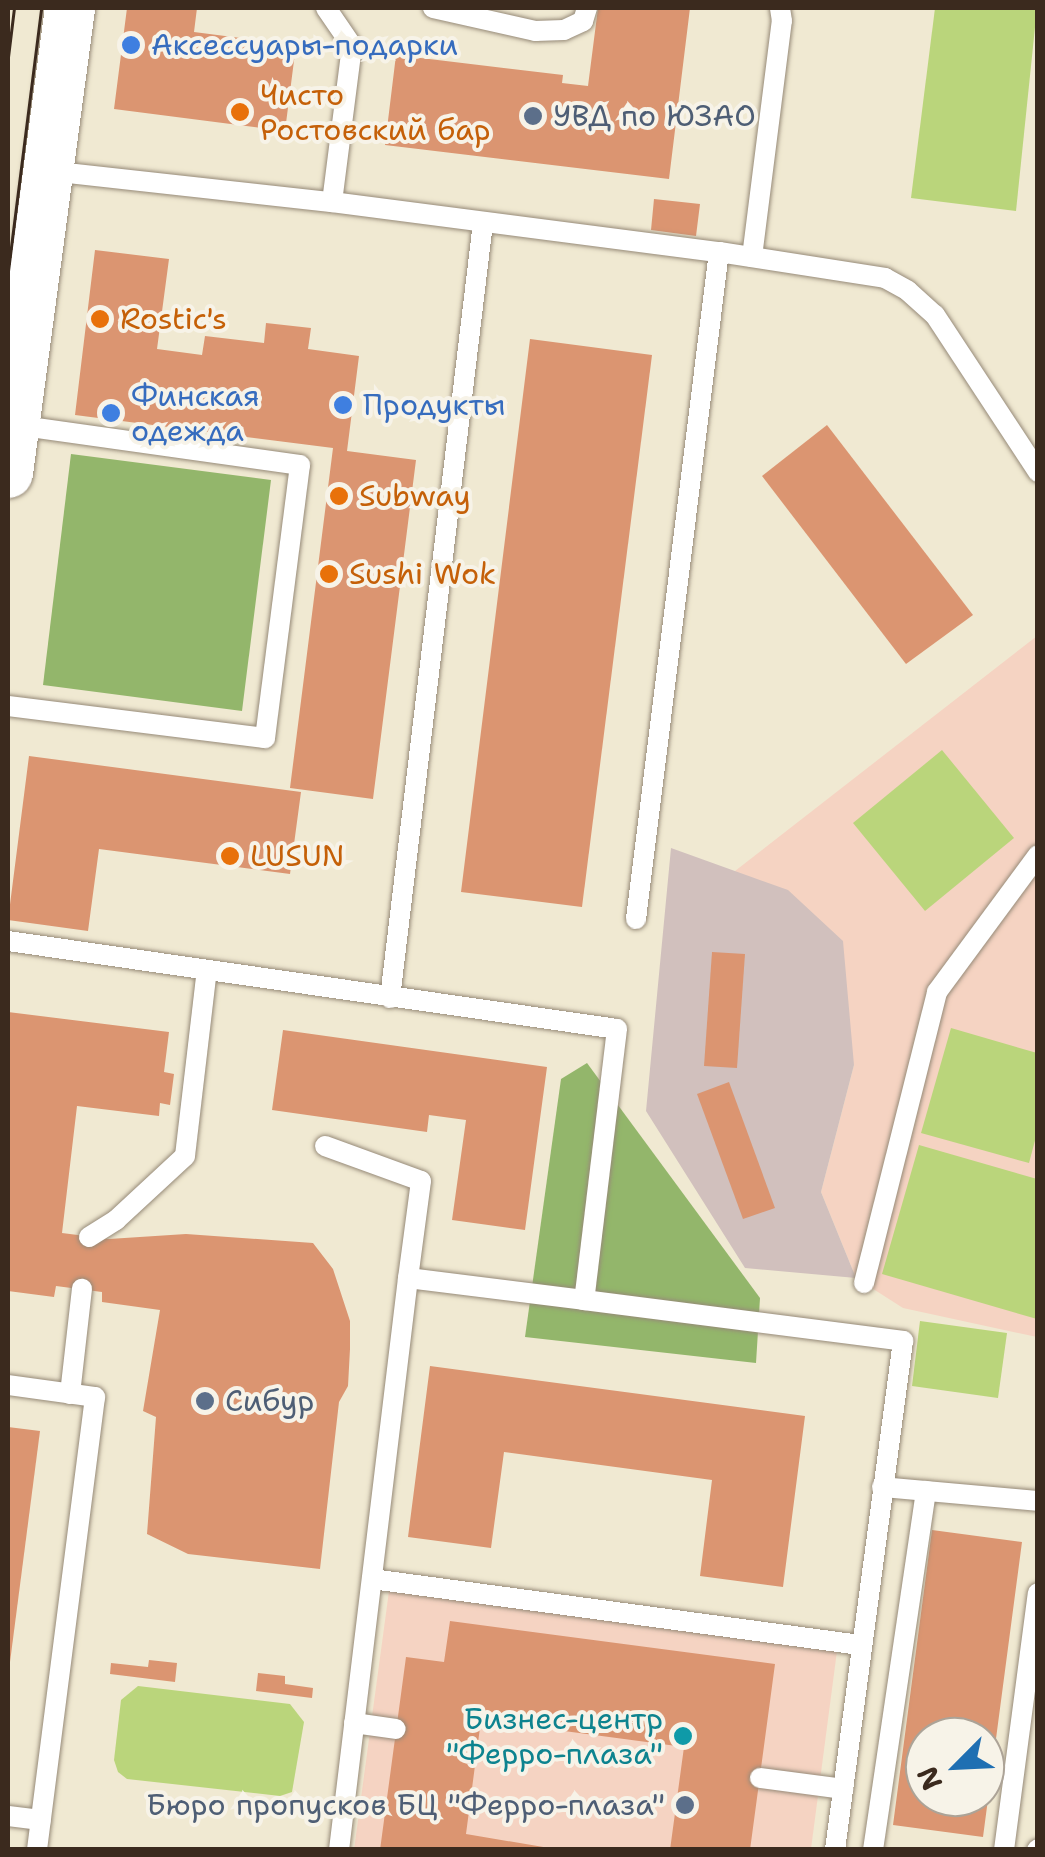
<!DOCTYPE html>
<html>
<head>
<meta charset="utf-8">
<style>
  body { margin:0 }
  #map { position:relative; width:1045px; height:1857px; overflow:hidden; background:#f0e9d2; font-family:"Shantell Sans",sans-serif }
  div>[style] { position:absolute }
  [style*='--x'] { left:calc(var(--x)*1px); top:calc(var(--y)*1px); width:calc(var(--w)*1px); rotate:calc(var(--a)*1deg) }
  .built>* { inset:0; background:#f5d3c2 }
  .industrial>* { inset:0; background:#d1c0bd }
  .green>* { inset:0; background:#bad57b }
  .forest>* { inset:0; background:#93b66b }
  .building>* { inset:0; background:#db9571 }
  .roads { filter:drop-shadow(0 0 2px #968a78) drop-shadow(0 0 2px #968a78) }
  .service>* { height:20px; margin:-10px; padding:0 10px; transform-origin:10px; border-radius:10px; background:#fff }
  .tertiary>* { height:50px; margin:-25px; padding:0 25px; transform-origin:25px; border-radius:25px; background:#fff }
  .tram>* { height:2.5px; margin:-1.25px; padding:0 1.25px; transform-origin:1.25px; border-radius:1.25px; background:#3b2a1e }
  .dots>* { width:28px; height:28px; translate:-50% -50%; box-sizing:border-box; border:5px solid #f7f3e8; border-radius:50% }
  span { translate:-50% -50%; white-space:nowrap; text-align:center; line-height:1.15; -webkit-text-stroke:8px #f7f3e8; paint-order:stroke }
  .shop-label { font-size:30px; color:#366cbe }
  .left { translate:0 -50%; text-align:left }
  .food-label { font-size:30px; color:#c56008 }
  .service-label { font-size:30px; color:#4e5e75 }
  .right { translate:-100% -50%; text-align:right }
  .culture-label { font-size:30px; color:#0d838f }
  .frame { position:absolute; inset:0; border:10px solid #3b2a1e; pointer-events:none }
  .north { position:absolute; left:905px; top:1717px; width:100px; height:100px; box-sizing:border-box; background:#f7f3e8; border:2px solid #aca397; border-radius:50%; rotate:246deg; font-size:28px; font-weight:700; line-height:40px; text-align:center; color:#3b2a1e }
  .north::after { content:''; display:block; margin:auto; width:35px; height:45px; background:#1f6fb2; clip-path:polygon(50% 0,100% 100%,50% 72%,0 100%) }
</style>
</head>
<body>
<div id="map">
  <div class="built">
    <i style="clip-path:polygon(1037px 636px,1037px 1337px,903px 1308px,856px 1278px,821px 1192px,854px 1065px,735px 871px)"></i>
    <i style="clip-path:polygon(389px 1591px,837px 1651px,811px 1849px,354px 1850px)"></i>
  </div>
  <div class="industrial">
    <i style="clip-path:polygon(671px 848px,788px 890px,843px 941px,854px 1065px,821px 1192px,856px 1278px,745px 1268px,646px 1111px)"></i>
  </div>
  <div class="green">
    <i style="clip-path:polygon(935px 8px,1037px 8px,1016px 211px,911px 198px)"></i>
    <i style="clip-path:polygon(942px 750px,1014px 838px,925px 911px,853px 823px)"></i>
    <i style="clip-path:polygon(951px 1028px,1037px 1053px,1037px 1133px,1029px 1163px,921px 1133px)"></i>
    <i style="clip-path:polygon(919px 1145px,1037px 1179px,1037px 1319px,882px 1274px)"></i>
    <i style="clip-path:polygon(920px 1321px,1007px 1333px,998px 1398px,912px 1386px)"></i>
    <i style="clip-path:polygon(138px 1686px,290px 1704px,304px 1722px,292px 1792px,280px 1796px,127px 1779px,118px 1772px,114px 1760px,121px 1700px)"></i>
  </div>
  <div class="forest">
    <i style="clip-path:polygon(71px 454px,271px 480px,242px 711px,43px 685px)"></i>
    <i style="clip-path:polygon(587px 1063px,760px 1298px,756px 1363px,525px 1337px,561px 1079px)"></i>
  </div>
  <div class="building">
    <i style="clip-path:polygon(127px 8px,197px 8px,194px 32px,296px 45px,285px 131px,114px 109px)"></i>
    <i style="clip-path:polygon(598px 8px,690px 8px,669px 179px,385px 145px,396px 55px,563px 75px,562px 83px,588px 86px)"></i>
    <i style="clip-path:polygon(654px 199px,700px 204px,696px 236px,651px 230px)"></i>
    <i style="clip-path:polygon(95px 250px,169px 259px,157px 349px,202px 355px,205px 336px,264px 343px,266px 323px,311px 328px,308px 349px,359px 356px,347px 451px,416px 460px,373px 799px,290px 788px,333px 448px,75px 415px)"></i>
    <i style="clip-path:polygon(530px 339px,652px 355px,582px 907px,461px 892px)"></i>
    <i style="clip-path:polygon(827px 425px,973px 615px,906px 664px,762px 476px)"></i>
    <i style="clip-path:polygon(29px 756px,301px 792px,290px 874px,99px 849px,88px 931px,8px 920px)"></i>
    <i style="clip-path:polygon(712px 952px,745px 954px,737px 1068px,704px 1066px)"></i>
    <i style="clip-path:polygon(8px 1012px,169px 1032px,164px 1072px,174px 1074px,170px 1105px,160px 1103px,159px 1116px,77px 1106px,62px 1233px,109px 1239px,186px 1234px,313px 1243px,333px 1269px,350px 1321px,350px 1349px,348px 1386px,339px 1402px,320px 1569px,188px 1554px,147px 1534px,156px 1417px,143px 1411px,160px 1310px,102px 1302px,102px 1292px,56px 1286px,54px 1297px,8px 1291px)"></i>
    <i style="clip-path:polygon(283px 1030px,547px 1067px,525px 1230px,452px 1220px,466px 1120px,429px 1115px,427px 1132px,272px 1110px)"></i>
    <i style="clip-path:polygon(729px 1082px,775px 1208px,743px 1219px,697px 1094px)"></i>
    <i style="clip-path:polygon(430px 1366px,805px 1416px,783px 1587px,700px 1576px,712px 1480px,504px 1452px,491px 1548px,408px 1537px)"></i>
    <i style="clip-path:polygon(8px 1427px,40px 1431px,10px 1662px,8px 1662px)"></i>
    <i style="clip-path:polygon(evenodd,932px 1530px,1022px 1542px,983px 1837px,893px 1825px,932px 1530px,925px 1737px,985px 1737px,985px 1797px,925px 1797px,925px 1737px)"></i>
    <i style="clip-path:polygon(450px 1621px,775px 1664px,750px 1850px,670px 1850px,684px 1747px,481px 1720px,466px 1834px,561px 1850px,380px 1850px,406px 1657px,444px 1662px)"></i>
    <i style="clip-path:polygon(149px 1660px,177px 1663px,175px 1682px,110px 1674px,111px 1663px,148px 1667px)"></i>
    <i style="clip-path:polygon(258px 1673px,285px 1676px,285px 1684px,313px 1688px,312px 1698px,256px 1691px)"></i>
  </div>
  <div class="roads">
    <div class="service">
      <i style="--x:326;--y:8;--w:46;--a:55.6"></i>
      <i style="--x:352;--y:46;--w:157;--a:97.3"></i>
      <i style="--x:433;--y:8;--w:105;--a:12.7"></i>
      <i style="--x:535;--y:31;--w:29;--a:-2"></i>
      <i style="--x:564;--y:30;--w:21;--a:-25"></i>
      <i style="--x:583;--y:21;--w:14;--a:-73"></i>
      <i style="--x:49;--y:171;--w:285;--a:6.3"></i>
      <i style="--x:332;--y:202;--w:390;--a:7.4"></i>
      <i style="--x:719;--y:252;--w:168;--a:8.9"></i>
      <i style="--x:885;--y:278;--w:26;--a:29"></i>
      <i style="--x:908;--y:291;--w:36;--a:42"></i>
      <i style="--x:935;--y:315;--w:188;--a:56.7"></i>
      <i style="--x:752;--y:257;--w:238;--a:-82.8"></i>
      <i style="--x:782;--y:21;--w:13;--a:-99"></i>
      <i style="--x:8;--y:706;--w:259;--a:7.1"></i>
      <i style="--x:265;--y:738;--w:275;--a:-82.7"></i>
      <i style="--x:300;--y:465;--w:287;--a:-172"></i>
      <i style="--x:636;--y:919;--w:672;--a:-82.91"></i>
      <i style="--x:8;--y:941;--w:615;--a:8.22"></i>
      <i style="--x:617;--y:1029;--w:273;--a:96.9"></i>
      <i style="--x:584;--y:1300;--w:322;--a:7.3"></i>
      <i style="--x:903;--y:1341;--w:514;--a:97.61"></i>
      <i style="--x:390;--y:998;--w:781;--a:-83.16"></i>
      <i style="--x:325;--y:1146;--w:102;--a:20"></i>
      <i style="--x:421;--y:1181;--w:98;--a:97.6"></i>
      <i style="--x:89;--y:1237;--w:32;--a:-32"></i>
      <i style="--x:116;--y:1220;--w:94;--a:-42.8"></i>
      <i style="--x:185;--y:1156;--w:187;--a:-83.3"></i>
      <i style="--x:864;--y:1283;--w:300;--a:-75.9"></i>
      <i style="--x:937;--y:992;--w:170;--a:-53.6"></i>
      <i style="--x:8;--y:1385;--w:88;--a:7.9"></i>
      <i style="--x:95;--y:1397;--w:457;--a:97.3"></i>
      <i style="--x:70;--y:1394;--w:106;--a:-83.5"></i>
      <i style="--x:882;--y:1487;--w:157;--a:5.1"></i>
      <i style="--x:372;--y:1579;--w:494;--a:7.7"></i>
      <i style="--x:354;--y:1723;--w:42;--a:8.1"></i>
      <i style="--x:760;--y:1778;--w:84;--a:7.5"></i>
      <i style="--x:8;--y:1816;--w:33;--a:7"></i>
      <i style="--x:339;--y:1850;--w:576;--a:-83.12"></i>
      <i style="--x:408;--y:1278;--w:177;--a:7.1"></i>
      <i style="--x:873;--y:1850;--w:363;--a:-81.6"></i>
      <i style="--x:1004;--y:1850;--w:259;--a:-82.5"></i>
      <i style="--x:1037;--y:1850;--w:1;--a:-45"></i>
    </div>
    <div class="tertiary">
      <i style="--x:8;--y:473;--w:469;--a:-82.4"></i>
    </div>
  </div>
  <div class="tram">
    <i style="--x:8;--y:57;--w:49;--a:-83"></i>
    <i style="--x:8;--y:271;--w:265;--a:-82.8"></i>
  </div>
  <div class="dots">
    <i style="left:131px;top:45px;background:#3f7fe0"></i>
    <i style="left:240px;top:112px;background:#e8710a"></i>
    <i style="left:533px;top:116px;background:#5c6f8a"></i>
    <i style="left:100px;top:319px;background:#e8710a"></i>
    <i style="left:343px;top:405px;background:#3f7fe0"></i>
    <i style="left:111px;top:413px;background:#3f7fe0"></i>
    <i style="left:339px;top:496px;background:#e8710a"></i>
    <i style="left:329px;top:574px;background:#e8710a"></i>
    <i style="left:230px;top:856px;background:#e8710a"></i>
    <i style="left:205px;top:1401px;background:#5c6f8a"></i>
    <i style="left:683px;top:1736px;background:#0f9aa8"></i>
    <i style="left:685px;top:1805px;background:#5c6f8a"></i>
  </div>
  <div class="shop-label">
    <span class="left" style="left:151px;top:45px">Аксессуары-подарки</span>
    <span class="left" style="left:131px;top:413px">Финская<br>одежда</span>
    <span class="left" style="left:363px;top:405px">Продукты</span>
  </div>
  <div class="food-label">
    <span class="left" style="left:260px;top:112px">Чисто<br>Ростовский бар</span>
    <span class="left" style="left:120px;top:319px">Rostic's</span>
    <span class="left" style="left:359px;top:496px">Subway</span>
    <span class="left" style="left:349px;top:574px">Sushi Wok</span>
    <span class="left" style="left:250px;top:856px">LUSUN</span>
  </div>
  <div class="service-label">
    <span class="left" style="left:553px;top:116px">УВД по ЮЗАО</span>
    <span class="left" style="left:225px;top:1401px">Сибур</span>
    <span class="right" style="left:665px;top:1805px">Бюро пропусков БЦ "Ферро-плаза"</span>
  </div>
  <div class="culture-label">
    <span class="right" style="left:663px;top:1736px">Бизнес-центр<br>"Ферро-плаза"</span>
  </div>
  <div class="frame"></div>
  <div class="north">N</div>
</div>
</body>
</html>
